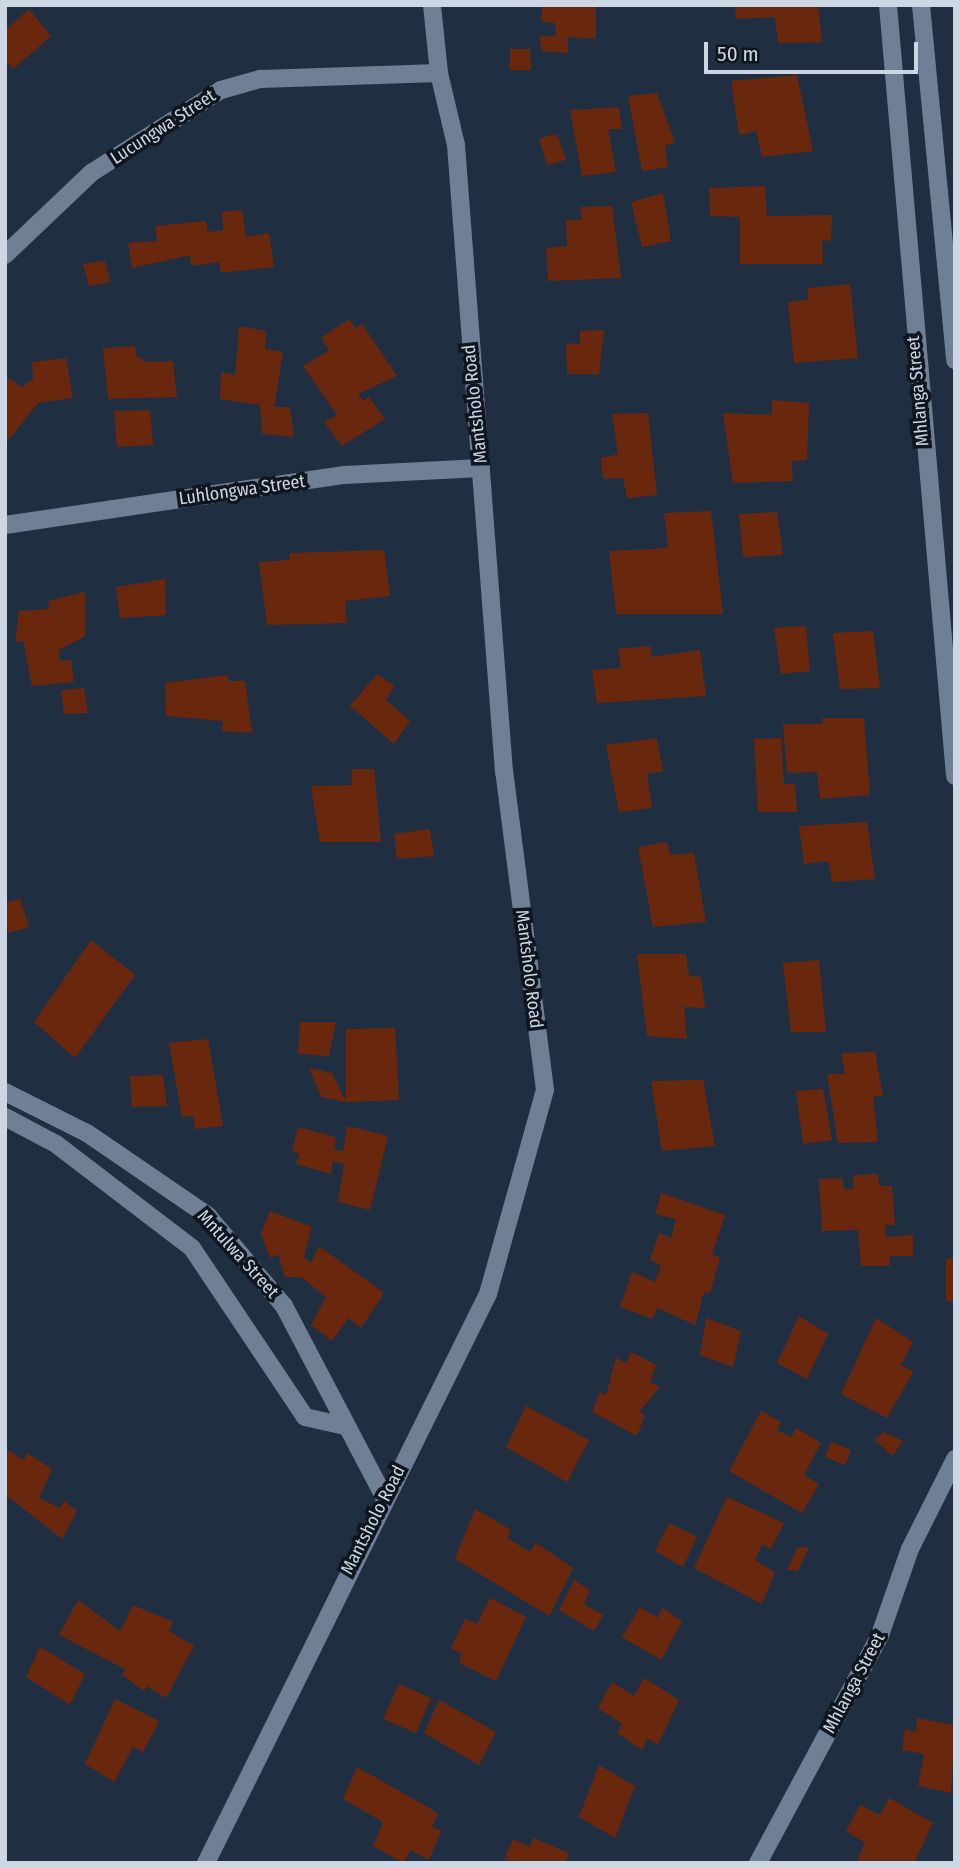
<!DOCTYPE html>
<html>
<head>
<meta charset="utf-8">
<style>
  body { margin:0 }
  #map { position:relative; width:960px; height:1868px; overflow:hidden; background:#202e41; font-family:"Fira Sans Condensed",sans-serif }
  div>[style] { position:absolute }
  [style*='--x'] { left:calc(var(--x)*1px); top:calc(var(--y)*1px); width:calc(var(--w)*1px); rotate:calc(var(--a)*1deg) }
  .building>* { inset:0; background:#69280e }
  .minor>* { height:18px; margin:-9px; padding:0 9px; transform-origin:9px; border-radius:9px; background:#6e7f96 }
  span { translate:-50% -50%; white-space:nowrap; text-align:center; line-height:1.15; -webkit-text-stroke:7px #10161f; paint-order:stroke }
  .street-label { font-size:18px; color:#cdd6e3 }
  .frame { position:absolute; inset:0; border:7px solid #cdd6e3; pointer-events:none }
  .scale { position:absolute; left:704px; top:42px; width:214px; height:32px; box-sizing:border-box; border:4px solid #cdd6e3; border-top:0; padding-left:9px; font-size:21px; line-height:24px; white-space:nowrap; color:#cdd6e3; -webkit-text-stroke:5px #10161f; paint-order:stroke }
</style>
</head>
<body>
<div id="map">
  <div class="building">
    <i style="clip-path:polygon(542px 5px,596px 5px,596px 39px,568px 37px,568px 53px,541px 51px,540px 36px,556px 36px,555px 23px,542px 22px)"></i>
    <i style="clip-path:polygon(735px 5px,818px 5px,822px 42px,778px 43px,775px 17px,736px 19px)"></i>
    <i style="clip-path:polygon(29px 9px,51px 36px,13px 69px,5px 60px,5px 30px)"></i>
    <i style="clip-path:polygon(510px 49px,530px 49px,531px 70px,510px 70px)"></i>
    <i style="clip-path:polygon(797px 75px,813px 151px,762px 157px,756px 131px,739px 135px,731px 81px)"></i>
    <i style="clip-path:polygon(657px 93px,675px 143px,665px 145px,668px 167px,642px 171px,628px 96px)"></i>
    <i style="clip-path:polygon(619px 107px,622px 129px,608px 129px,616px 172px,582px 176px,570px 110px)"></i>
    <i style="clip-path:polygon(557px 134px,566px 160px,547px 165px,539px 138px)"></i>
    <i style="clip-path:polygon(765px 186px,767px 216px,832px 215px,831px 241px,822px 240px,823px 264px,740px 264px,740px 217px,710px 216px,709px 188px)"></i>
    <i style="clip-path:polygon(663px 193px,671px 241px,642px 247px,631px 202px)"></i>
    <i style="clip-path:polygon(612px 206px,621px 278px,548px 281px,546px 248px,567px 246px,566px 220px,582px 220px,580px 207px)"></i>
    <i style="clip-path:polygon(242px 210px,246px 237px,269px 233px,274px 267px,221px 273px,219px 262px,191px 266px,190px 255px,132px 268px,128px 243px,157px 241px,155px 226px,206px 221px,208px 232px,223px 230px,222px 212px)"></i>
    <i style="clip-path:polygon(105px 261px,110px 282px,89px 286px,83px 264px)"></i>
    <i style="clip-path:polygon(850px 284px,858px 358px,794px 363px,788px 302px,808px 300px,808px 288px)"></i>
    <i style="clip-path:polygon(349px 319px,356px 329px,362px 324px,397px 376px,358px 394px,363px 401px,369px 397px,385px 419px,342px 446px,324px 422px,337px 415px,303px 366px,329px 350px,321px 338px)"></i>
    <i style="clip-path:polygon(239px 326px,266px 331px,265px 349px,283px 352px,274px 407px,290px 407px,294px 437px,262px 434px,260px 405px,220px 399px,221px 372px,235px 375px)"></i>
    <i style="clip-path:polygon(604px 330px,599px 374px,567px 374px,566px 343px,580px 344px,580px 331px)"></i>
    <i style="clip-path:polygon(135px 346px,137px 357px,148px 362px,173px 361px,177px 397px,108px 399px,103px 348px)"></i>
    <i style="clip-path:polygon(66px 358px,73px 398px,38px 403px,5px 444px,5px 376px,22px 387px,33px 379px,32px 362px)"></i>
    <i style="clip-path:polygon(772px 400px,809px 403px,807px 460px,791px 461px,793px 481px,733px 483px,723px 413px,772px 415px)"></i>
    <i style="clip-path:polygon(150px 410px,153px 445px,117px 447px,114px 411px)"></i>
    <i style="clip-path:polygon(648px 413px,657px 495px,627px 498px,623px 478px,603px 479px,601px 458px,618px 454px,612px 414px)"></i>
    <i style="clip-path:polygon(711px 511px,723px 614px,616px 614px,609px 551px,668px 548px,664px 513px)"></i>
    <i style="clip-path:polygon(777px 512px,783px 555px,743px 557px,739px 514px)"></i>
    <i style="clip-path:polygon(384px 550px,390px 596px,345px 601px,347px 623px,267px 625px,259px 562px,290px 560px,290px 553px)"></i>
    <i style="clip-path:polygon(165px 579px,166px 615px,120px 618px,116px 587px)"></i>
    <i style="clip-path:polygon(85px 592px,85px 636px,59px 650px,60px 661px,71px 660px,74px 682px,32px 686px,23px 641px,15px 642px,19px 611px,50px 609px,48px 601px)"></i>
    <i style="clip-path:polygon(806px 626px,810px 671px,781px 674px,774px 628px)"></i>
    <i style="clip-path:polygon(873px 631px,880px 688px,840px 689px,833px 633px)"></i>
    <i style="clip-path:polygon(650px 646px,652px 657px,700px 650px,706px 696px,597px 703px,592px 670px,621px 668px,618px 649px)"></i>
    <i style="clip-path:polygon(377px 674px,394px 686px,386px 700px,410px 721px,394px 744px,350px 706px)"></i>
    <i style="clip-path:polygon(227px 675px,229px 681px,245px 681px,252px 733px,222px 731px,223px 721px,166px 716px,165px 683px)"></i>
    <i style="clip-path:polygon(84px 688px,88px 713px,64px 714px,61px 690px)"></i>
    <i style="clip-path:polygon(822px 718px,864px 718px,870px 795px,820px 799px,817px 772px,787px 773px,783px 724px,823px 724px)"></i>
    <i style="clip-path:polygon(657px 738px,663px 771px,647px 774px,652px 808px,619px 812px,606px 745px)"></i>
    <i style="clip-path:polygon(781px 738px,784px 784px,795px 784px,797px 812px,758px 812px,754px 739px)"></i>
    <i style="clip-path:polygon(352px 769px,374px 769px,381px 842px,320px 842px,311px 786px,352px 785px)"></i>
    <i style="clip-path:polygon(867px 822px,875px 879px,832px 882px,828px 861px,804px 864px,799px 826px)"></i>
    <i style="clip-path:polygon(430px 829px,434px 856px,397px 859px,394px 834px)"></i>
    <i style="clip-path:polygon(667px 842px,670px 855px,694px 853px,706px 922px,653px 927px,638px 847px)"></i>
    <i style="clip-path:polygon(20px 899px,29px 927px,8px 933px,5px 903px)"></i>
    <i style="clip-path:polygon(91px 940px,135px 975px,75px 1058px,34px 1022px)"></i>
    <i style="clip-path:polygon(637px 954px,686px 954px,689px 976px,701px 977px,705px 1008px,684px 1007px,687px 1039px,647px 1036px)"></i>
    <i style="clip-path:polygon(819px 960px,826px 1032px,791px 1032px,783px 963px)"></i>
    <i style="clip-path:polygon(300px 1022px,336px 1022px,329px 1056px,298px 1054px)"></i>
    <i style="clip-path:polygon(395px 1028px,399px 1100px,346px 1102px,346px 1029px)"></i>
    <i style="clip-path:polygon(208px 1039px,223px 1126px,195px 1129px,193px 1116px,182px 1117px,169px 1043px)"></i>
    <i style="clip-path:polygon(875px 1052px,883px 1096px,873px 1096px,878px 1142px,838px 1143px,827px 1074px,845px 1074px,841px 1053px)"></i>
    <i style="clip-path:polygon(309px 1068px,332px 1073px,346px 1102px,321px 1097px)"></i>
    <i style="clip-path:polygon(163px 1075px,167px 1106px,132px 1107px,130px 1076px)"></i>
    <i style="clip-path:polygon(703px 1080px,715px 1146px,662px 1151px,651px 1081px)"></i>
    <i style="clip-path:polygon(823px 1089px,832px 1140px,803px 1144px,796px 1091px)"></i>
    <i style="clip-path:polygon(347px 1126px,388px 1136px,370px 1210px,338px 1202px,344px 1164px,333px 1161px,331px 1174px,296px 1164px,299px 1154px,292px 1151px,298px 1127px,336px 1137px,334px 1149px,343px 1151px)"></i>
    <i style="clip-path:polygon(878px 1174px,879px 1186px,892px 1186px,895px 1225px,885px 1225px,886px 1237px,913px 1235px,913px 1256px,889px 1256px,890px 1266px,861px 1266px,858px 1230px,822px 1231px,819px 1179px,842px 1178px,844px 1189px,853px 1189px,853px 1175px)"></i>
    <i style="clip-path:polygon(661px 1193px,725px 1215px,712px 1255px,720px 1257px,710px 1294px,704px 1292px,695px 1325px,657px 1308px,652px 1319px,620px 1307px,632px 1272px,655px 1282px,661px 1265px,650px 1260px,659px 1233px,671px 1238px,676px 1219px,655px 1214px)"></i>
    <i style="clip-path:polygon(270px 1211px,312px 1227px,304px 1257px,311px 1263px,319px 1246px,384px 1293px,361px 1328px,348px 1318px,332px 1341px,311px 1325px,326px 1297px,301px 1277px,285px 1277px,278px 1254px,270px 1258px,261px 1233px)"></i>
    <i style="clip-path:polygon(946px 1259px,955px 1259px,955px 1301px,946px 1301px)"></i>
    <i style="clip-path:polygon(799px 1316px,828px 1334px,807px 1379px,777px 1363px)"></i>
    <i style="clip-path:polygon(706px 1318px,741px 1331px,733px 1367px,700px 1355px)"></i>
    <i style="clip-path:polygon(876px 1318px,913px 1342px,901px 1365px,913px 1372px,887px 1418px,841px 1394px)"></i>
    <i style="clip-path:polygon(631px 1352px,656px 1365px,650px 1382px,660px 1387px,639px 1412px,645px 1415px,637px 1436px,592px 1412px,600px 1392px,606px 1395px,616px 1358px,626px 1363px)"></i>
    <i style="clip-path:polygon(526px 1406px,589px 1440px,567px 1482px,506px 1447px)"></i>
    <i style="clip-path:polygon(761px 1411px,781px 1422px,777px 1430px,791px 1437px,796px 1428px,821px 1443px,804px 1475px,819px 1484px,802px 1513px,729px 1471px)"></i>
    <i style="clip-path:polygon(884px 1432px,903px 1441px,892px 1456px,875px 1440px)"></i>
    <i style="clip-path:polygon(831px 1442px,851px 1450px,845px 1465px,825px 1457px)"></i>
    <i style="clip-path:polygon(5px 1449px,24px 1460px,27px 1453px,52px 1469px,39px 1498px,60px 1508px,64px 1501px,77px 1511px,62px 1539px,6px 1495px)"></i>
    <i style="clip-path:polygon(727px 1497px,784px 1523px,771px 1549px,762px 1544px,755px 1560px,775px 1572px,762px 1604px,694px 1568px)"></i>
    <i style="clip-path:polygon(475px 1509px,511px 1530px,507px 1538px,530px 1552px,536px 1543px,573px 1568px,549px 1616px,455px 1559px)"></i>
    <i style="clip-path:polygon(669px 1523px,697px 1537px,683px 1567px,655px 1551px)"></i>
    <i style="clip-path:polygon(809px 1547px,798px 1571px,787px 1570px,797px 1548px)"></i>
    <i style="clip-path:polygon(574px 1580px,590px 1590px,584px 1604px,603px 1615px,594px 1631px,559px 1610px)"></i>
    <i style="clip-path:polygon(490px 1598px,526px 1617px,496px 1681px,459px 1663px,462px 1654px,451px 1648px,465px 1619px,477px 1624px)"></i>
    <i style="clip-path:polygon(78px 1600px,120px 1631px,133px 1605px,173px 1622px,169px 1631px,194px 1646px,166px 1698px,147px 1686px,144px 1691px,122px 1675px,125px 1669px,59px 1635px)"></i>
    <i style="clip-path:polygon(640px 1607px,657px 1618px,663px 1608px,682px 1621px,661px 1660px,622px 1637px)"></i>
    <i style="clip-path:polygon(40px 1647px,85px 1674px,70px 1705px,26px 1677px)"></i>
    <i style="clip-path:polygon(644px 1678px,679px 1700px,658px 1745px,647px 1738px,642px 1750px,617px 1733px,622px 1724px,598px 1708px,612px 1682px,634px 1696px)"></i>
    <i style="clip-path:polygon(399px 1684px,431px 1698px,416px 1733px,383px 1719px)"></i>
    <i style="clip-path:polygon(115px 1699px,159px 1721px,143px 1752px,133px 1747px,114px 1782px,85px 1764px)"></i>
    <i style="clip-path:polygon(439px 1700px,496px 1732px,479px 1765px,424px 1733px)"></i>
    <i style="clip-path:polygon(917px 1718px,955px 1725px,951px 1793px,918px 1786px,924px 1754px,902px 1750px,905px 1729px,916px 1732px)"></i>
    <i style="clip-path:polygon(599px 1765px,635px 1786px,615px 1838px,579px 1817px)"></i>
    <i style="clip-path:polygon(357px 1767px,438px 1813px,432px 1827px,441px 1831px,429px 1860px,410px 1850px,404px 1863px,373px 1846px,383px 1822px,343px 1799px)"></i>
    <i style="clip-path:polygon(889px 1798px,933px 1823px,914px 1863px,856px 1863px,865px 1843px,846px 1831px,860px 1805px,880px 1815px)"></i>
    <i style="clip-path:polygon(533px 1838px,569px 1853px,565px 1863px,504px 1860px,513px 1839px,529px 1847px)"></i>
  </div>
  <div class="minor">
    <i style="--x:888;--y:5;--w:774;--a:85.03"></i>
    <i style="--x:921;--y:5;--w:357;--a:84.5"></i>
    <i style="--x:5;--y:255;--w:119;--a:-43.6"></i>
    <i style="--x:91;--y:173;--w:154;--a:-32.6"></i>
    <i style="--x:221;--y:90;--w:41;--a:-15.8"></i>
    <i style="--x:260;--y:79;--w:179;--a:-1.9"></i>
    <i style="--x:5;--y:525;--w:343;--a:-8.4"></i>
    <i style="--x:344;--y:475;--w:137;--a:-2.9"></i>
    <i style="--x:5;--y:1092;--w:92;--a:26.6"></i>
    <i style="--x:87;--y:1133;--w:147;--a:34.4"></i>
    <i style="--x:208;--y:1216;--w:118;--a:49.8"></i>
    <i style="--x:284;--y:1306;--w:217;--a:62.3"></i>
    <i style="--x:5;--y:1117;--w:58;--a:27.9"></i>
    <i style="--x:56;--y:1144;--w:171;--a:37.4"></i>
    <i style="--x:192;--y:1248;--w:203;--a:56.2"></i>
    <i style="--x:305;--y:1417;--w:41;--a:12.7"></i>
    <i style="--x:206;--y:1863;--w:635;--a:-63.64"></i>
    <i style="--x:488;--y:1294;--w:212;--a:-74.4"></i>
    <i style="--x:545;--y:1090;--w:321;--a:-97.3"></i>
    <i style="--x:504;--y:772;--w:629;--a:-94.38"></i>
    <i style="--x:456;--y:145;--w:74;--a:-103.3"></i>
    <i style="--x:439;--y:73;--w:68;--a:-95.9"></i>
    <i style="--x:758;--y:1863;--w:259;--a:-61.8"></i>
    <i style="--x:880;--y:1635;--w:91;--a:-70.8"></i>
    <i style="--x:910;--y:1549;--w:101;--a:-63.4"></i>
  </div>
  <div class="street-label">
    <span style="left:163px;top:127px;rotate:-33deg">Lucungwa Street</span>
    <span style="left:918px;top:391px;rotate:-95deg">Mhlanga Street</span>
    <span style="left:475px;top:404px;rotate:-96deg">Mantsholo Road</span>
    <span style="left:242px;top:490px;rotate:-8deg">Luhlongwa Street</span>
    <span style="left:529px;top:969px;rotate:83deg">Mantsholo Road</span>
    <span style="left:238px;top:1254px;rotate:48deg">Mntulwa Street</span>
    <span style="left:373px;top:1520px;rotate:-63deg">Mantsholo Road</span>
    <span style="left:854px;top:1683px;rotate:-62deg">Mhlanga Street</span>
  </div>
  <div class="frame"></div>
  <div class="scale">50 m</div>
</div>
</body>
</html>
